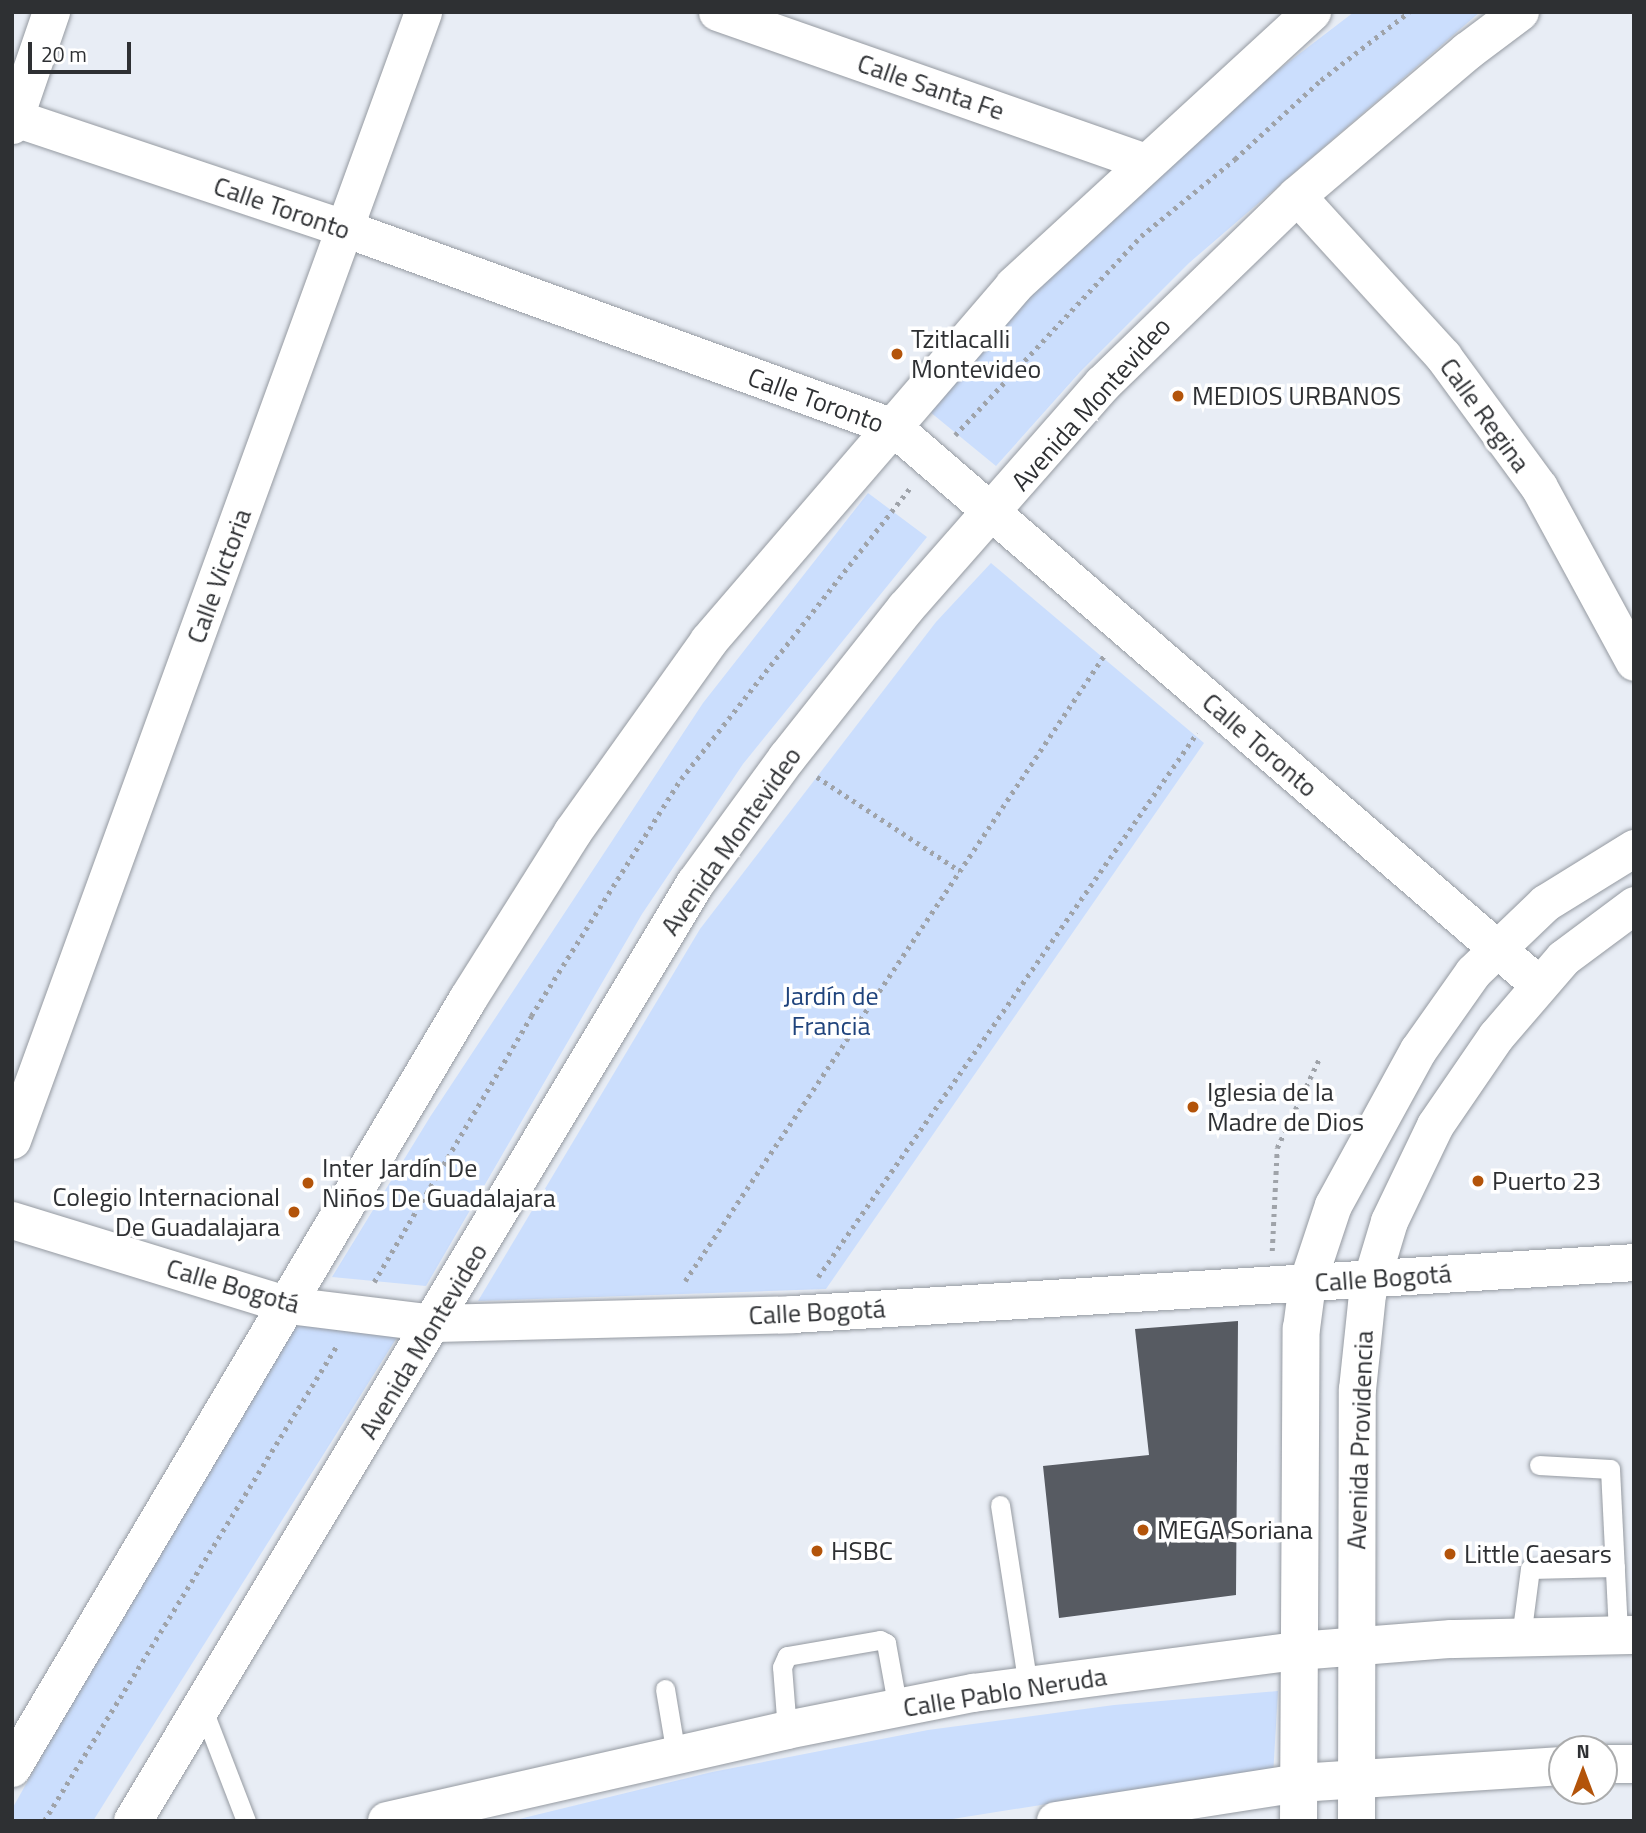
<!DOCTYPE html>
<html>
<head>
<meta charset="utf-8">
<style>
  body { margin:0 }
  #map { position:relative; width:1646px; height:1833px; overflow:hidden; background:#e8edf5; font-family:"Titillium Web",sans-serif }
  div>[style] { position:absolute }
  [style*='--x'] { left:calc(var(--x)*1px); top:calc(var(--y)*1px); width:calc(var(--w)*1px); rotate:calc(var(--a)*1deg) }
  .green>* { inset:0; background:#cbdefd }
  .building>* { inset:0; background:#575b62 }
  .path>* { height:4.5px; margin-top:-2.25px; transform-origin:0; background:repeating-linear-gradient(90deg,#9fa3a9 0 3.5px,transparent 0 8.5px) }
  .roads { filter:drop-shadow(0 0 2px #959aa1) drop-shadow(0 0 2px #959aa1) }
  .service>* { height:19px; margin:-9.5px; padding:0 9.5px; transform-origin:9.5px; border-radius:9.5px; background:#fff }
  .minor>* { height:37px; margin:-18.5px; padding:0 18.5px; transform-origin:18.5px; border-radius:18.5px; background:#fff }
  .tertiary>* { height:38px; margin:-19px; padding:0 19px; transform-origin:19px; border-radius:19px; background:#fff }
  .secondary>* { height:38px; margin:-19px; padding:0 19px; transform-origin:19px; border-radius:19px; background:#fff }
  .dots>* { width:19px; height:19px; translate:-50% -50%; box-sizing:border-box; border:4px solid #fff; border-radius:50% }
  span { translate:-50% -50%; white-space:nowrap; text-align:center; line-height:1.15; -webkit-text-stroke:7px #fff; paint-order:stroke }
  .street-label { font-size:26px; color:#2e3033 }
  .poi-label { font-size:26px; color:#2e3033 }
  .left { translate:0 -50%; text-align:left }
  .right { translate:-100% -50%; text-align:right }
  .park-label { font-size:26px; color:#1f437c }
  .frame { position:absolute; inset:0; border:14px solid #2e3033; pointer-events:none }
  .north { position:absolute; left:1548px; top:1735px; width:70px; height:70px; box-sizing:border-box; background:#fff; border:2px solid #abacad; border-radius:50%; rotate:0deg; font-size:19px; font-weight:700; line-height:28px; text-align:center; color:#2e3033 }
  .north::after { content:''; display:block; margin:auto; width:24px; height:32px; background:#b3540a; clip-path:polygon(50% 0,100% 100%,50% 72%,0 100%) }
  .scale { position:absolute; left:28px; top:42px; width:103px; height:32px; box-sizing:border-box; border:4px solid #2e3033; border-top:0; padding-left:9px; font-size:21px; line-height:24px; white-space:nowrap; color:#2e3033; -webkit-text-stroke:5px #fff; paint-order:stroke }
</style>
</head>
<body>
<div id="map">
  <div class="green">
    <i style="clip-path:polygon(1354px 12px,1480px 12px,1189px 263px,1080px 372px,996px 466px,924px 407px,1007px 315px,1260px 84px)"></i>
    <i style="clip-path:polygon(868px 493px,927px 537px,743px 764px,642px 914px,426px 1286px,332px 1277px,430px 1117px,703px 703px)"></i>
    <i style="clip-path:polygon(991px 563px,1204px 743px,826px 1289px,478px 1301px,700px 929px,936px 622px)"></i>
    <i style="clip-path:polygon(286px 1321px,401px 1331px,93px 1821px,12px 1821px,12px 1809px)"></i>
    <i style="clip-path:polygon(1278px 1691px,1273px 1776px,1141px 1789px,940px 1821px,511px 1821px,712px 1772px,928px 1730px,1114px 1705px)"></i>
  </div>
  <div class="building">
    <i style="clip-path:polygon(1238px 1321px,1236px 1595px,1059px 1618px,1043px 1466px,1149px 1455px,1135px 1329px)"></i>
  </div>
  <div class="path">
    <i style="--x:955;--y:435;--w:272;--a:-46.9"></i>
    <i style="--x:1141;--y:236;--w:122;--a:-39.3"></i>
    <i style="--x:1235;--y:159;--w:117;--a:-42.6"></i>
    <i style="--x:1321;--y:80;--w:111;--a:-37.7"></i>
    <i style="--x:817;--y:777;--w:171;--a:33.3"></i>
    <i style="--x:1272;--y:1251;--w:103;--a:-87.2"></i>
    <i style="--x:1277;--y:1148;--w:98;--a:-64.7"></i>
    <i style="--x:818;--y:1277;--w:663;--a:-55.14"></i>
    <i style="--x:685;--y:1281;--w:755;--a:-56.18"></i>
    <i style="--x:374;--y:1282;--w:309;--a:-59.4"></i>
    <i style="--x:531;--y:1016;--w:280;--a:-57.7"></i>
    <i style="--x:681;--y:779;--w:372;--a:-51.8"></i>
    <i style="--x:44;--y:1821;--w:557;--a:-58.37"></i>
  </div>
  <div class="roads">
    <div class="service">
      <i style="--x:1539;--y:1465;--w:71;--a:3.2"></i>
      <i style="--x:1610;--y:1469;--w:166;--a:87.2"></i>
      <i style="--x:1000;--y:1505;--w:183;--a:81.2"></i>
      <i style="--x:1521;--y:1637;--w:69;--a:-82.5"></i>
      <i style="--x:1530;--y:1569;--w:85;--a:-1.3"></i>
      <i style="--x:665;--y:1689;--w:67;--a:80.5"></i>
      <i style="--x:202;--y:1707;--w:122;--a:68.9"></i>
      <i style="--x:787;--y:1730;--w:63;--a:-94.5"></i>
      <i style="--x:782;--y:1667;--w:12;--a:-66"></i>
      <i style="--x:787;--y:1656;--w:94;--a:-9.8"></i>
      <i style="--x:880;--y:1640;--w:7;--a:27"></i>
      <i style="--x:886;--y:1643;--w:67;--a:79.7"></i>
    </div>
    <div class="minor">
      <i style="--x:717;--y:12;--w:454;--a:19.3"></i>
      <i style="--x:15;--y:118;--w:350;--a:18.5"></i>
      <i style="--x:347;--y:229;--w:581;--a:19.93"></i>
      <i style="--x:893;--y:427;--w:852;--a:40.81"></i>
      <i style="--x:12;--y:125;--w:120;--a:-71"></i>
      <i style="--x:1297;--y:196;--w:217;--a:47.6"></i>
      <i style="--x:1443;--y:356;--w:162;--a:53.8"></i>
      <i style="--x:1539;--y:487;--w:199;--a:61.5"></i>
      <i style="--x:12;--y:1140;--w:1201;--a:-69.98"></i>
      <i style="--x:12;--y:1220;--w:289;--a:17.1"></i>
      <i style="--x:288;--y:1305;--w:148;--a:7"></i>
      <i style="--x:435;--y:1323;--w:357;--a:-1.4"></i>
      <i style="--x:792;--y:1314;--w:844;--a:-3.53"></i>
      <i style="--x:1298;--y:1821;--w:493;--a:-89.7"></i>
      <i style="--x:1301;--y:1328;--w:45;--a:-82.4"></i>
      <i style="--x:1307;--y:1283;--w:82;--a:-71.6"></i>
      <i style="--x:1333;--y:1205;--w:177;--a:-61.3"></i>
      <i style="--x:1418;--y:1050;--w:95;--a:-54.8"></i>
      <i style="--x:1473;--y:972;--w:100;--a:-43.8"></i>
      <i style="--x:1545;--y:903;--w:105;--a:-31.7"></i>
      <i style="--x:1356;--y:1821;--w:432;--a:-89.9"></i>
      <i style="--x:1357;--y:1389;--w:96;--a:-84"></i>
      <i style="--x:1367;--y:1294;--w:76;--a:-73.2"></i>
      <i style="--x:1389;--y:1221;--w:106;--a:-64.4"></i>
      <i style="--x:1435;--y:1125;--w:108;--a:-55.6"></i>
      <i style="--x:1496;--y:1036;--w:103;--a:-49.3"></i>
      <i style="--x:1563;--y:958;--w:89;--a:-36.7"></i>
    </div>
    <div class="tertiary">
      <i style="--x:12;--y:1768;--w:894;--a:-59.33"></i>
      <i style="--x:468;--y:999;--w:197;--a:-57.8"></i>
      <i style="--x:573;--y:832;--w:234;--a:-54.5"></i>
      <i style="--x:709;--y:641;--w:468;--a:-49.3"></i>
      <i style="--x:1014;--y:286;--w:405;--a:-42.6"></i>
      <i style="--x:133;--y:1821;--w:1093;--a:-59.05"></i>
      <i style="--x:695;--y:884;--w:156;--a:-53.9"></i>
      <i style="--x:787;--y:758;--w:191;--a:-51.6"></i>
      <i style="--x:906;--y:608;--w:298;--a:-48.7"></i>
      <i style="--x:1103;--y:384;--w:270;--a:-44.1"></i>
      <i style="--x:1297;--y:196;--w:224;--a:-40.3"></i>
      <i style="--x:1468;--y:51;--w:65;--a:-36.9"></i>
    </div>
    <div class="secondary">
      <i style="--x:1604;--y:1764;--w:30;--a:0"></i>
      <i style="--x:387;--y:1821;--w:410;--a:-12.8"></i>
      <i style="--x:787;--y:1730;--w:190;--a:-11.3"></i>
      <i style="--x:973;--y:1693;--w:328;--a:-7.4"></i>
      <i style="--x:1298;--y:1651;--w:154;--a:-4.5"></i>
      <i style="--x:1452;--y:1639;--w:182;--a:-1.3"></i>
      <i style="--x:1056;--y:1821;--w:245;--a:-8.9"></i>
      <i style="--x:1298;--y:1783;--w:265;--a:-3.7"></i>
    </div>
  </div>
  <div class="dots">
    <i style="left:897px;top:354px;background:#b3540a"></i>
    <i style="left:1178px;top:396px;background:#b3540a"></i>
    <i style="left:1193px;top:1107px;background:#b3540a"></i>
    <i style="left:1478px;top:1181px;background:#b3540a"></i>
    <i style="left:308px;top:1183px;background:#b3540a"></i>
    <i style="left:294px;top:1212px;background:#b3540a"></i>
    <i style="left:1143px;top:1530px;background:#b3540a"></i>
    <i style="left:817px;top:1551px;background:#b3540a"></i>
    <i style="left:1450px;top:1554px;background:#b3540a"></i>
  </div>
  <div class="street-label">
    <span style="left:931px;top:87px;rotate:19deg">Calle Santa Fe</span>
    <span style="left:282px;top:208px;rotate:19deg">Calle Toronto</span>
    <span style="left:816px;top:400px;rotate:20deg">Calle Toronto</span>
    <span style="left:1091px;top:404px;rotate:-48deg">Avenida Montevideo</span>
    <span style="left:1485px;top:415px;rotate:54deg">Calle Regina</span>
    <span style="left:219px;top:576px;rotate:-70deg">Calle Victoria</span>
    <span style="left:1260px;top:745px;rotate:41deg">Calle Toronto</span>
    <span style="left:731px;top:841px;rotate:-55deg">Avenida Montevideo</span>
    <span style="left:1383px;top:1278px;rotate:-4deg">Calle Bogotá</span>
    <span style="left:233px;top:1286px;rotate:16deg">Calle Bogotá</span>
    <span style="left:817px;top:1312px;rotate:-3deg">Calle Bogotá</span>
    <span style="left:423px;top:1341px;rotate:-59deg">Avenida Montevideo</span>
    <span style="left:1360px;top:1440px;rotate:-88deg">Avenida Providencia</span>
    <span style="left:1005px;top:1692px;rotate:-9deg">Calle Pablo Neruda</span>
  </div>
  <div class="poi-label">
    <span class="left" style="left:911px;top:354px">Tzitlacalli<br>Montevideo</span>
    <span class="left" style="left:1192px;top:396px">MEDIOS URBANOS</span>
    <span class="left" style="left:1207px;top:1107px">Iglesia de la<br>Madre de Dios</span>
    <span class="left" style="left:322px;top:1183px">Inter Jardín De<br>Niños De Guadalajara</span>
    <span class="left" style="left:1492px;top:1181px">Puerto 23</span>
    <span class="right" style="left:280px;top:1212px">Colegio Internacional<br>De Guadalajara</span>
    <span class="left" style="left:1157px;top:1530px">MEGA Soriana</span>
    <span class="left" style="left:831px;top:1551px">HSBC</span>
    <span class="left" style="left:1464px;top:1554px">Little Caesars</span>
  </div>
  <div class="park-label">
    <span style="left:831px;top:1011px">Jardín de<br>Francia</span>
  </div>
  <div class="frame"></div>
  <div class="north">N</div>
  <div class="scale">20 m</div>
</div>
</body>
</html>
